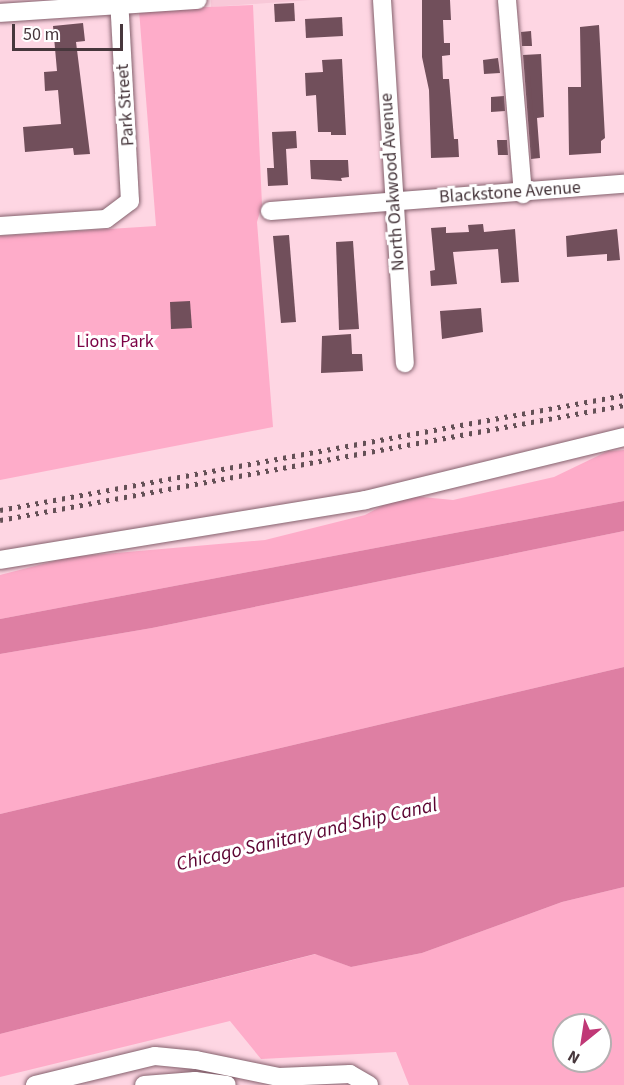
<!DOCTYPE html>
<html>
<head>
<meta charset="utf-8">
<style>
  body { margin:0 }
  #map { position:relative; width:624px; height:1085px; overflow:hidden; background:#fed6e3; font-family:"Source Sans 3",sans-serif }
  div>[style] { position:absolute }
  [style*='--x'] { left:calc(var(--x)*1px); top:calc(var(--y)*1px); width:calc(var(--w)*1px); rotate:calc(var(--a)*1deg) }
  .built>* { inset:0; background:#f8c8d8 }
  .green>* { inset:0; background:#feacc9 }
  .water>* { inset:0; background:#de7fa3 }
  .building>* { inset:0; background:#714f5b }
  .roads { filter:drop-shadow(0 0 2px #84616d) drop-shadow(0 0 2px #84616d) }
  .minor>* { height:18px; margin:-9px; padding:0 9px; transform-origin:9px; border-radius:9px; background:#fff }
  .rail>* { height:4.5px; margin-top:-2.25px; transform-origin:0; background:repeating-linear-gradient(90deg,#645056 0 3px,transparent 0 9px) }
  span { translate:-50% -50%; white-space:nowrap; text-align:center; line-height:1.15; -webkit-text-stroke:6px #fff; paint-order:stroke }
  .street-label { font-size:18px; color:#47373c }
  .park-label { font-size:18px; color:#7c0245 }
  .water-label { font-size:20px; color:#5c0432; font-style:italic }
  .north { position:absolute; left:552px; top:1013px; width:60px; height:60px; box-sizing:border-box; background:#fff; border:2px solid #b5afb1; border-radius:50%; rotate:210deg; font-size:16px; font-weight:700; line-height:24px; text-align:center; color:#47373c }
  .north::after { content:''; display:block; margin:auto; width:21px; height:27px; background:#c03876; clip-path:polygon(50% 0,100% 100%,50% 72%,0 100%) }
  .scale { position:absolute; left:12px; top:24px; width:111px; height:27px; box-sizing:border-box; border:3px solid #47373c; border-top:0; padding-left:8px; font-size:18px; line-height:21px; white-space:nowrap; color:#47373c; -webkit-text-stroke:4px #fff; paint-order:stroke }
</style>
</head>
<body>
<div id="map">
  <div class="built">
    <i style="clip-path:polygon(211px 0,311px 0,211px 7px)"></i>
  </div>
  <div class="green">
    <i style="clip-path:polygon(253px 5px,262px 205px,257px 222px,273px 427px,0 480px,0 236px,156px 226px,139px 10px)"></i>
    <i style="clip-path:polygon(624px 450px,624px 501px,0 619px,0 575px,70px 557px,265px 540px,365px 515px,402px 495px,453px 500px,554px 477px,608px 451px)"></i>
    <i style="clip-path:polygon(624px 531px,624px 667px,0 814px,0 654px,152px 628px)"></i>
    <i style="clip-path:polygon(evenodd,624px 887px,624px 1085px,409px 1085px,396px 1052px,261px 1059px,230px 1021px,0 1077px,0 1034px,316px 954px,351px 967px,422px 953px,562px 902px,624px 887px,564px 1025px,600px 1025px,600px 1061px,564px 1061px,564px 1025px)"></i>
  </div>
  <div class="water">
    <i style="clip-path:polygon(624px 501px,624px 531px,152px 628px,0 654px,0 619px)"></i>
    <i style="clip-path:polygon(624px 667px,624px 887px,562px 902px,422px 953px,351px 967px,315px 954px,0 1034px,0 814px)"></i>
  </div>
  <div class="building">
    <i style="clip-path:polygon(422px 0,450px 0,451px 20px,443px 20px,444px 43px,450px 43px,450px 55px,442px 56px,443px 79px,449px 79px,454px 139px,458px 139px,459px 157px,431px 158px,429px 90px,422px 57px)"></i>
    <i style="clip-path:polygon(294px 3px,295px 21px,275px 22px,274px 4px)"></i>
    <i style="clip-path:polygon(342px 17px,343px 36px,306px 38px,305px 19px)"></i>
    <i style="clip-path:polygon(83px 23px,85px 41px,76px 42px,90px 154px,74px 155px,73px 148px,25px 152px,23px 127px,61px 124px,58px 90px,45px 91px,44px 72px,57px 71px,53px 26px)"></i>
    <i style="clip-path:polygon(599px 25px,605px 138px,601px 141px,601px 153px,569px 155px,568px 87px,581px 87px,580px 27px)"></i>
    <i style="clip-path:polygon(531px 31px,532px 46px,522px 46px,521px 32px)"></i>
    <i style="clip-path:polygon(541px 54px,544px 117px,537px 118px,540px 158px,531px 159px,523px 55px)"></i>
    <i style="clip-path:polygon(498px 58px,500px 73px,484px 74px,483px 60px)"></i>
    <i style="clip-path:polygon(342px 59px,346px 135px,331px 135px,331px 132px,318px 132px,316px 95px,306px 96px,305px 73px,323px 72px,322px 60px)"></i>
    <i style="clip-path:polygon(504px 96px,505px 111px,491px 112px,491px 97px)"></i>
    <i style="clip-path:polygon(296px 131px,297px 148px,286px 149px,288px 185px,268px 186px,267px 168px,274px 168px,272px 132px)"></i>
    <i style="clip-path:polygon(497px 140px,507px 140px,508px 155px,498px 155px)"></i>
    <i style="clip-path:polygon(310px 160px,348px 160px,349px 177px,341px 178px,342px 181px,311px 179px)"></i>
    <i style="clip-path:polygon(483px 224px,484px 232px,515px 229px,519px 282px,501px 283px,498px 249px,453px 252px,457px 284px,431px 286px,430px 271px,435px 270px,431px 228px,446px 227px,446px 233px,469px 232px,468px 225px)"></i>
    <i style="clip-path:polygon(617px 229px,620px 260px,607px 261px,607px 254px,567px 257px,566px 236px)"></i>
    <i style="clip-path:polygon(289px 235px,296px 322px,281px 323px,273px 236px)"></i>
    <i style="clip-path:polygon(353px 241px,359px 329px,339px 330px,336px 242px)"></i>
    <i style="clip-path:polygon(190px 301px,192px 328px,171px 329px,170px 302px)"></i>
    <i style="clip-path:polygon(481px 308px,483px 332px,442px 339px,440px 311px)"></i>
    <i style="clip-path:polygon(351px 334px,352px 354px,362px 354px,363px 371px,321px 373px,322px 336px)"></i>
  </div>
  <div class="roads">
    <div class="minor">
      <i style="--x:382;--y:0;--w:364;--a:86.4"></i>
      <i style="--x:507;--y:0;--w:195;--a:85.3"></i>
      <i style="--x:0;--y:13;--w:198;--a:-3.8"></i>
      <i style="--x:270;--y:211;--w:355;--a:-4.4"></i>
      <i style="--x:0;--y:226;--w:106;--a:-3.8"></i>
      <i style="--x:106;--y:219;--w:30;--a:-37"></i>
      <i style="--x:130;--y:201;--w:201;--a:-93.1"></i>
      <i style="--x:0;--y:560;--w:370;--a:-9.3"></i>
      <i style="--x:365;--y:500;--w:267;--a:-13.7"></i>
      <i style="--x:35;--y:1085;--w:123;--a:-13.6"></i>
      <i style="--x:155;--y:1056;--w:41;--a:5.6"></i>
      <i style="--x:196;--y:1060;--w:85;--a:11.6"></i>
      <i style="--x:279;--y:1077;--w:71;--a:-2.4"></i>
      <i style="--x:350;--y:1074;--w:22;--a:30"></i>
      <i style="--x:144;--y:1085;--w:51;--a:-4.5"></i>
      <i style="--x:195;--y:1081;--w:32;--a:7"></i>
    </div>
  </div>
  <div class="rail">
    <i style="--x:0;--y:510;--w:635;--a:-10.44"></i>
    <i style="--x:0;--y:520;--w:635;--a:-10.44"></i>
  </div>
  <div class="street-label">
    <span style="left:126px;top:105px;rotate:-94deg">Park Street</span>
    <span style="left:393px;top:182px;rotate:-94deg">North Oakwood Avenue</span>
    <span style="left:510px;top:193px;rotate:-4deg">Blackstone Avenue</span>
  </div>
  <div class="park-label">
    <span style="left:115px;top:342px">Lions Park</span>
  </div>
  <div class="water-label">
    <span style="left:307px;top:835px;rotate:-13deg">Chicago Sanitary and Ship Canal</span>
  </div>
  <div class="north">N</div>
  <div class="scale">50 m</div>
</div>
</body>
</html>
